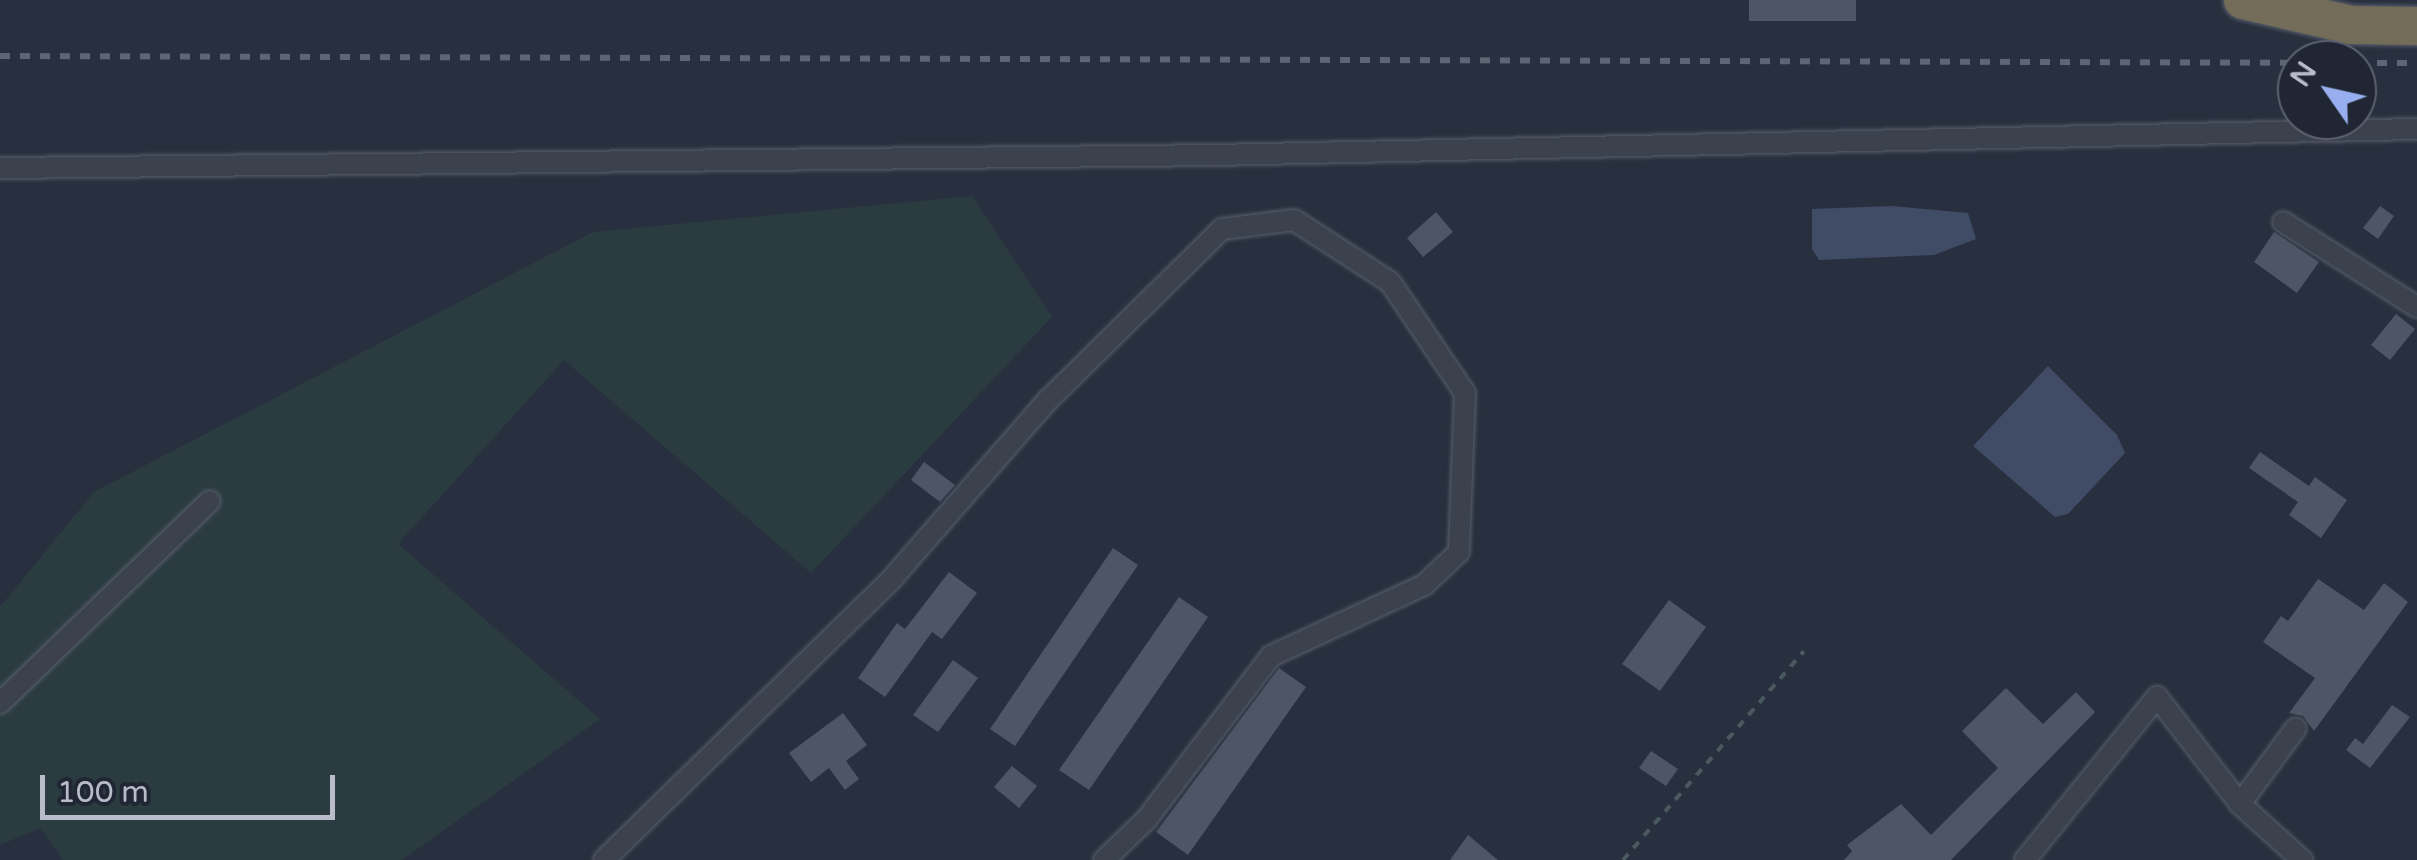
<!DOCTYPE html>
<html>
<head>
<meta charset="utf-8">
<style>
  body { margin:0 }
  #map { position:relative; width:2417px; height:860px; overflow:hidden; background:#282f3e; font-family:"Varela Round",sans-serif }
  div>[style] { position:absolute }
  [style*='--x'] { left:calc(var(--x)*1px); top:calc(var(--y)*1px); width:calc(var(--w)*1px); rotate:calc(var(--a)*1deg) }
  .green>* { inset:0; background:#2b3c40 }
  .water>* { inset:0; background:#404b65 }
  .building>* { inset:0; background:#4e5566 }
  .path>* { height:4px; margin-top:-2px; transform-origin:0; background:repeating-linear-gradient(90deg,#4a595e 0 8px,transparent 0 16px) }
  .roads { filter:drop-shadow(0 0 2px #595f6c) drop-shadow(0 0 2px #595f6c) }
  .street>* { height:20px; margin:-10px; padding:0 10px; transform-origin:10px; border-radius:10px; background:#3c414e }
  .highway>* { height:38px; margin:-19px; padding:0 19px; transform-origin:19px; border-radius:19px; background:#736c59 }
  .rail>* { height:6px; margin-top:-3px; transform-origin:0; background:repeating-linear-gradient(90deg,#5e6574 0 10px,transparent 0 20px) }
  span { translate:-50% -50%; white-space:nowrap; text-align:center; line-height:1.15; -webkit-text-stroke:8px #202633; paint-order:stroke }
  .north { position:absolute; left:2277px; top:40px; width:100px; height:100px; box-sizing:border-box; background:#202633; border:2px solid #5d626f; border-radius:50%; rotate:304deg; font-size:28px; font-weight:700; line-height:40px; text-align:center; color:#b8bcc9 }
  .north::after { content:''; display:block; margin:auto; width:35px; height:45px; background:#97afee; clip-path:polygon(50% 0,100% 100%,50% 72%,0 100%) }
  .scale { position:absolute; left:40px; top:775px; width:295px; height:45px; box-sizing:border-box; border:5px solid #b8bcc9; border-top:0; padding-left:12px; font-size:30px; line-height:35px; white-space:nowrap; color:#b8bcc9; -webkit-text-stroke:8px #202633; paint-order:stroke }
</style>
</head>
<body>
<div id="map">
  <div class="green">
    <i style="clip-path:polygon(972px 196px,1052px 317px,811px 573px,564px 360px,398px 544px,600px 719px,402px 860px,63px 860px,41px 828px,0 845px,0 607px,94px 492px,593px 232px)"></i>
  </div>
  <div class="water">
    <i style="clip-path:polygon(1892px 206px,1968px 213px,1976px 239px,1934px 255px,1819px 260px,1812px 249px,1812px 209px)"></i>
    <i style="clip-path:polygon(2048px 366px,2117px 435px,2125px 453px,2068px 514px,2055px 517px,1973px 446px)"></i>
  </div>
  <div class="building">
    <i style="clip-path:polygon(1749px 0,1856px 0,1856px 21px,1749px 21px)"></i>
    <i style="clip-path:polygon(2380px 206px,2394px 216px,2378px 239px,2363px 228px)"></i>
    <i style="clip-path:polygon(1436px 212px,1453px 232px,1423px 257px,1407px 238px)"></i>
    <i style="clip-path:polygon(2274px 232px,2319px 262px,2297px 293px,2254px 262px)"></i>
    <i style="clip-path:polygon(2396px 314px,2415px 329px,2390px 360px,2371px 345px)"></i>
    <i style="clip-path:polygon(2260px 452px,2309px 486px,2315px 477px,2347px 500px,2321px 538px,2289px 515px,2298px 502px,2249px 468px)"></i>
    <i style="clip-path:polygon(924px 462px,955px 485px,940px 502px,911px 480px)"></i>
    <i style="clip-path:polygon(1113px 548px,1138px 565px,1015px 746px,990px 729px)"></i>
    <i style="clip-path:polygon(949px 572px,977px 593px,942px 639px,932px 632px,885px 697px,858px 678px,897px 623px,905px 629px)"></i>
    <i style="clip-path:polygon(2318px 579px,2364px 610px,2384px 583px,2408px 602px,2314px 731px,2303px 716px,2289px 713px,2315px 678px,2263px 642px,2281px 616px,2288px 621px)"></i>
    <i style="clip-path:polygon(1179px 597px,1208px 617px,1089px 790px,1059px 770px)"></i>
    <i style="clip-path:polygon(1669px 600px,1706px 627px,1660px 691px,1622px 664px)"></i>
    <i style="clip-path:polygon(953px 660px,978px 678px,938px 732px,913px 715px)"></i>
    <i style="clip-path:polygon(1279px 668px,1306px 687px,1188px 855px,1156px 832px)"></i>
    <i style="clip-path:polygon(2006px 688px,2043px 724px,2076px 692px,2095px 712px,1951px 860px,1844px 860px,1852px 851px,1847px 845px,1901px 804px,1931px 835px,1998px 768px,1962px 731px)"></i>
    <i style="clip-path:polygon(2392px 705px,2410px 717px,2370px 768px,2346px 750px,2355px 738px,2363px 744px)"></i>
    <i style="clip-path:polygon(843px 713px,867px 745px,846px 761px,859px 779px,845px 790px,829px 768px,811px 782px,789px 753px)"></i>
    <i style="clip-path:polygon(1651px 751px,1678px 769px,1666px 786px,1639px 768px)"></i>
    <i style="clip-path:polygon(1012px 766px,1037px 786px,1019px 808px,994px 787px)"></i>
    <i style="clip-path:polygon(1468px 835px,1498px 860px,1450px 860px)"></i>
  </div>
  <div class="path">
    <i style="--x:1623;--y:860;--w:276;--a:-49.1"></i>
  </div>
  <div class="roads">
    <div class="street">
      <i style="--x:0;--y:168;--w:1214;--a:-0.61"></i>
      <i style="--x:1214;--y:155;--w:1203;--a:-1.24"></i>
      <i style="--x:2283;--y:222;--w:159;--a:32.4"></i>
      <i style="--x:0;--y:703;--w:291;--a:-43.9"></i>
      <i style="--x:2240;--y:804;--w:94;--a:-53.6"></i>
      <i style="--x:604;--y:860;--w:400;--a:-44.3"></i>
      <i style="--x:890;--y:581;--w:242;--a:-48.9"></i>
      <i style="--x:1049;--y:399;--w:243;--a:-44.5"></i>
      <i style="--x:1222;--y:229;--w:73;--a:-7.1"></i>
      <i style="--x:1294;--y:220;--w:114;--a:32.9"></i>
      <i style="--x:1390;--y:282;--w:134;--a:56"></i>
      <i style="--x:1465;--y:393;--w:159;--a:92.2"></i>
      <i style="--x:1459;--y:552;--w:48;--a:136.7"></i>
      <i style="--x:1424;--y:585;--w:169;--a:155.1"></i>
      <i style="--x:1271;--y:656;--w:206;--a:127.3"></i>
      <i style="--x:1146;--y:820;--w:58;--a:136.4"></i>
      <i style="--x:2025;--y:860;--w:210;--a:-51"></i>
      <i style="--x:2157;--y:697;--w:135;--a:52.2"></i>
      <i style="--x:2240;--y:804;--w:84;--a:42.1"></i>
    </div>
    <div class="highway">
      <i style="--x:2243;--y:0;--w:111;--a:13"></i>
      <i style="--x:2351;--y:25;--w:66;--a:0.9"></i>
    </div>
  </div>
  <div class="rail">
    <i style="--x:0;--y:56;--w:2297;--a:0.17"></i>
    <i style="--x:2357;--y:63;--w:60;--a:0"></i>
  </div>
  <div class="north">N</div>
  <div class="scale">100 m</div>
</div>
</body>
</html>
